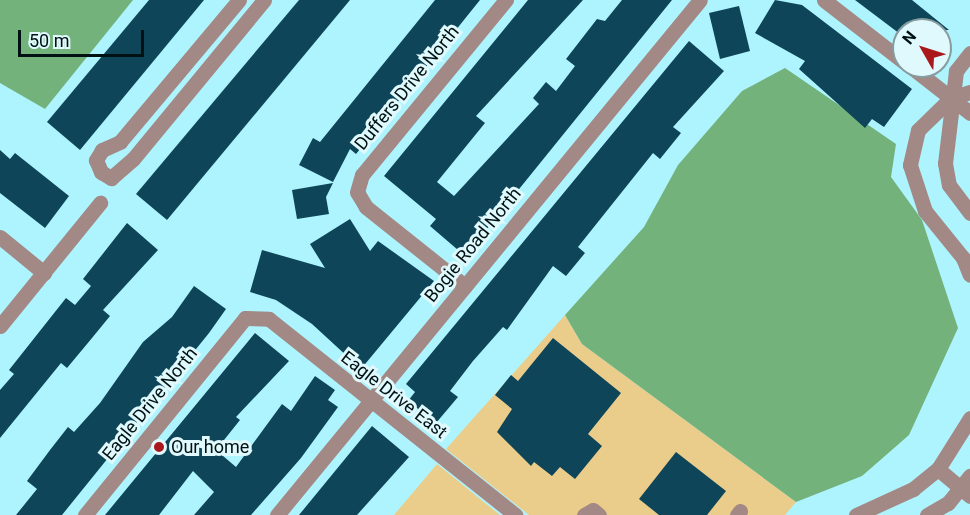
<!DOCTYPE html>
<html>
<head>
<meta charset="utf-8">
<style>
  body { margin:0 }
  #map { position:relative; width:970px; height:515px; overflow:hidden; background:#aef4fe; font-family:Roboto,sans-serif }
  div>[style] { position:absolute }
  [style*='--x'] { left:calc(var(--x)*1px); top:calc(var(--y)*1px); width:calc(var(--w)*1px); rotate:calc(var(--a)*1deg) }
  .green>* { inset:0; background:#ebcd8b }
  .water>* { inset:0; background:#73b27a }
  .building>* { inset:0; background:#0f4558 }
  .minor>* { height:15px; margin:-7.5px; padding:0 7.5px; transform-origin:7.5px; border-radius:7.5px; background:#a38985 }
  .dots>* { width:16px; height:16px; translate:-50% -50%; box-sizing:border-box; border:3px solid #dff9fd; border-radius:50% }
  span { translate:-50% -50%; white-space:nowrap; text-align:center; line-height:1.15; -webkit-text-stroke:6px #dff9fd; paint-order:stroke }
  .street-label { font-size:18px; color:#001113 }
  .poi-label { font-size:18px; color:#001113 }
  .left { translate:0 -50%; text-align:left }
  .north { position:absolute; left:892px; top:18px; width:60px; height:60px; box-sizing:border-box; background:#dff9fd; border:2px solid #869c9f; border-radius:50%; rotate:309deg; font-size:16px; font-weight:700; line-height:24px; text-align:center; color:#001113 }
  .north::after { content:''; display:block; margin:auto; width:21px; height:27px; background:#ab181c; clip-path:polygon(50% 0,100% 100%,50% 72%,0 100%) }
  .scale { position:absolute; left:18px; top:30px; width:126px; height:27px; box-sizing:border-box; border:3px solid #001113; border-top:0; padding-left:8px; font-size:18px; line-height:21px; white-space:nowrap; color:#001113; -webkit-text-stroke:4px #dff9fd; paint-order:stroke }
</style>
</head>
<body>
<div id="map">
  <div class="green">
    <i style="clip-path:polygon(565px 315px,582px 344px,796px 502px,785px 515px,529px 515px,446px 449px)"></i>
    <i style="clip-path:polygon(437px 464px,500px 515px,394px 515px)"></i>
  </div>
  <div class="water">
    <i style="clip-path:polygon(0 0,133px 0,45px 109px,0 83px)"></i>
    <i style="clip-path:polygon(785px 68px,896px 144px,891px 177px,922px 220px,958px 328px,909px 435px,862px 476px,796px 502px,582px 344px,565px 315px,644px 227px,678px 165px,742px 91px)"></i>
  </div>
  <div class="building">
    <i style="clip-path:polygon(149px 0,204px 0,80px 150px,47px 122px)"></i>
    <i style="clip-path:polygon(299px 0,350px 0,167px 220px,136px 194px)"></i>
    <i style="clip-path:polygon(435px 0,480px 0,356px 154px,350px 149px,333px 182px,299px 165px,313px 138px,320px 142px)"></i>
    <i style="clip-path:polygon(528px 0,583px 0,476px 116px,485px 123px,437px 182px,454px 196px,539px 104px,533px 98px,546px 82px,556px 91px,575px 66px,566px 59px,597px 19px,605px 21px,622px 0,672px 0,465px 256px,430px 226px,436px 219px,384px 176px)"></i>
    <i style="clip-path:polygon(775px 0,802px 5px,912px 89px,884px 127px,872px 119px,865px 128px,799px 69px,805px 61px,755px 33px)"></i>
    <i style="clip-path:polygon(855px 0,912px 0,949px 30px,904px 30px,904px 37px)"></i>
    <i style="clip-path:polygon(739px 6px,750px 51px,720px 59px,709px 13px)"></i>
    <i style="clip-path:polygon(689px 41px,724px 71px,673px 127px,681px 133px,660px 159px,653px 153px,578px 247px,585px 253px,566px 276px,553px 266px,507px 330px,503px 327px,473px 361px,450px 391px,458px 397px,436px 423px,408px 401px,415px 392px,406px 384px)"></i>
    <i style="clip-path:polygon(0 150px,10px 159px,15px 153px,69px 196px,45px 228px,0 193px)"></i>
    <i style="clip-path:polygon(333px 183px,326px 197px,329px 214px,297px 219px,292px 190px)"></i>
    <i style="clip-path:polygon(350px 219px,370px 251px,378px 241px,434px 281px,361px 369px,312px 324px,276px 300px,250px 292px,262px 250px,325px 268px,310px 244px)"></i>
    <i style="clip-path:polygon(127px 223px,158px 250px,103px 310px,110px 316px,92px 338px,67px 368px,61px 363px,0 438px,0 390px,14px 374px,9px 370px,66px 298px,75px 305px,91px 286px,83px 279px)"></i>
    <i style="clip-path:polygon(194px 286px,226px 309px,209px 333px,62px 515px,16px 515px,37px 489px,27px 481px,50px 450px,68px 427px,74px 432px,100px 403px,143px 342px,172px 317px)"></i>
    <i style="clip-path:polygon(255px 333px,289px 361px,236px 417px,240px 420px,216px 450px,236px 467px,282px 404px,291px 411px,315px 376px,335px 390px,328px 400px,338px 407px,301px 458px,251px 515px,194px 515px,214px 492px,193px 471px,159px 515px,105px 515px)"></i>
    <i style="clip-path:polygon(553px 338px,621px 393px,588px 434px,602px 446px,575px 479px,560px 467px,552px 476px,534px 462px,531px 466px,497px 432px,512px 409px,495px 395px,511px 375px,518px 381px)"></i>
    <i style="clip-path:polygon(372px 426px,409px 457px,357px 515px,299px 515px)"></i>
    <i style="clip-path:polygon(676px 452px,726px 491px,707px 515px,659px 515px,639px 499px)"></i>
  </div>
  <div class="minor">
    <i style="--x:239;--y:0;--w:185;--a:130"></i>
    <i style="--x:120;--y:142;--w:20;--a:156"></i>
    <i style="--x:102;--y:150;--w:12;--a:121"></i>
    <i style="--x:96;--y:160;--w:13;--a:67"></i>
    <i style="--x:101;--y:172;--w:12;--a:31"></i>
    <i style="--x:111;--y:178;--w:29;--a:-41"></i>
    <i style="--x:133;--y:159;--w:206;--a:-50.5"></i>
    <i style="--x:824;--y:0;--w:101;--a:37.8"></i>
    <i style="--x:970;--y:53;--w:23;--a:128"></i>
    <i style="--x:956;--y:71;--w:93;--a:96.8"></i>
    <i style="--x:945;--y:163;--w:22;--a:80"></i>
    <i style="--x:949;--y:185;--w:35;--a:53"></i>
    <i style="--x:910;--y:66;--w:76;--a:38.1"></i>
    <i style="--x:970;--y:92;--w:20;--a:162"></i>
    <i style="--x:951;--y:98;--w:46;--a:135.9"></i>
    <i style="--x:918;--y:130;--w:36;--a:103"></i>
    <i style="--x:910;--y:165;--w:48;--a:71.9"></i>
    <i style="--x:925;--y:211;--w:60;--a:51"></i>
    <i style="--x:963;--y:258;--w:18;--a:68"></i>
    <i style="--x:0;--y:237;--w:57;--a:39.3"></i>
    <i style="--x:465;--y:286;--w:127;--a:-141.4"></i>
    <i style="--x:366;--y:207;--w:17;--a:-121"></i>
    <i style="--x:357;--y:192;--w:18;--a:-74"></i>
    <i style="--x:362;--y:175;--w:227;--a:-50.6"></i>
    <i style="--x:0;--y:326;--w:159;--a:-50.9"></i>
    <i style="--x:938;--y:469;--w:42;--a:40.2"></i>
    <i style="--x:85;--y:515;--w:254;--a:-50.9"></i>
    <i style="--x:245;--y:318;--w:24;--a:2"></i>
    <i style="--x:269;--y:319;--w:315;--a:38.5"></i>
    <i style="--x:277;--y:515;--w:666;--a:-50.6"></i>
    <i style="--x:584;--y:515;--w:10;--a:-29"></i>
    <i style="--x:593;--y:510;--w:8;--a:40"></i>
    <i style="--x:737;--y:515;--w:5;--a:-53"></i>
    <i style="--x:856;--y:515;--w:63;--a:-24.5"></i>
    <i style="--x:913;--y:489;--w:32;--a:-39"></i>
    <i style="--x:938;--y:469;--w:60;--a:-57.9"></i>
    <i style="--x:927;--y:515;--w:24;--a:-30"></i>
    <i style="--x:948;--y:503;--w:35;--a:-51"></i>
  </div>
  <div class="dots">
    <i style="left:159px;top:447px;background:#ab181c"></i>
  </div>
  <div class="street-label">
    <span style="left:407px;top:88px;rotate:-51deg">Duffers Drive North</span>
    <span style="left:473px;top:245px;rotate:-51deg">Bogie Road North</span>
    <span style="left:394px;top:395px;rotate:38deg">Eagle Drive East</span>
    <span style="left:150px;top:404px;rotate:-51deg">Eagle Drive North</span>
  </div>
  <div class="poi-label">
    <span class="left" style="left:171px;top:447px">Our home</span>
  </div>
  <div class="north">N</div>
  <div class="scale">50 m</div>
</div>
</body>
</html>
